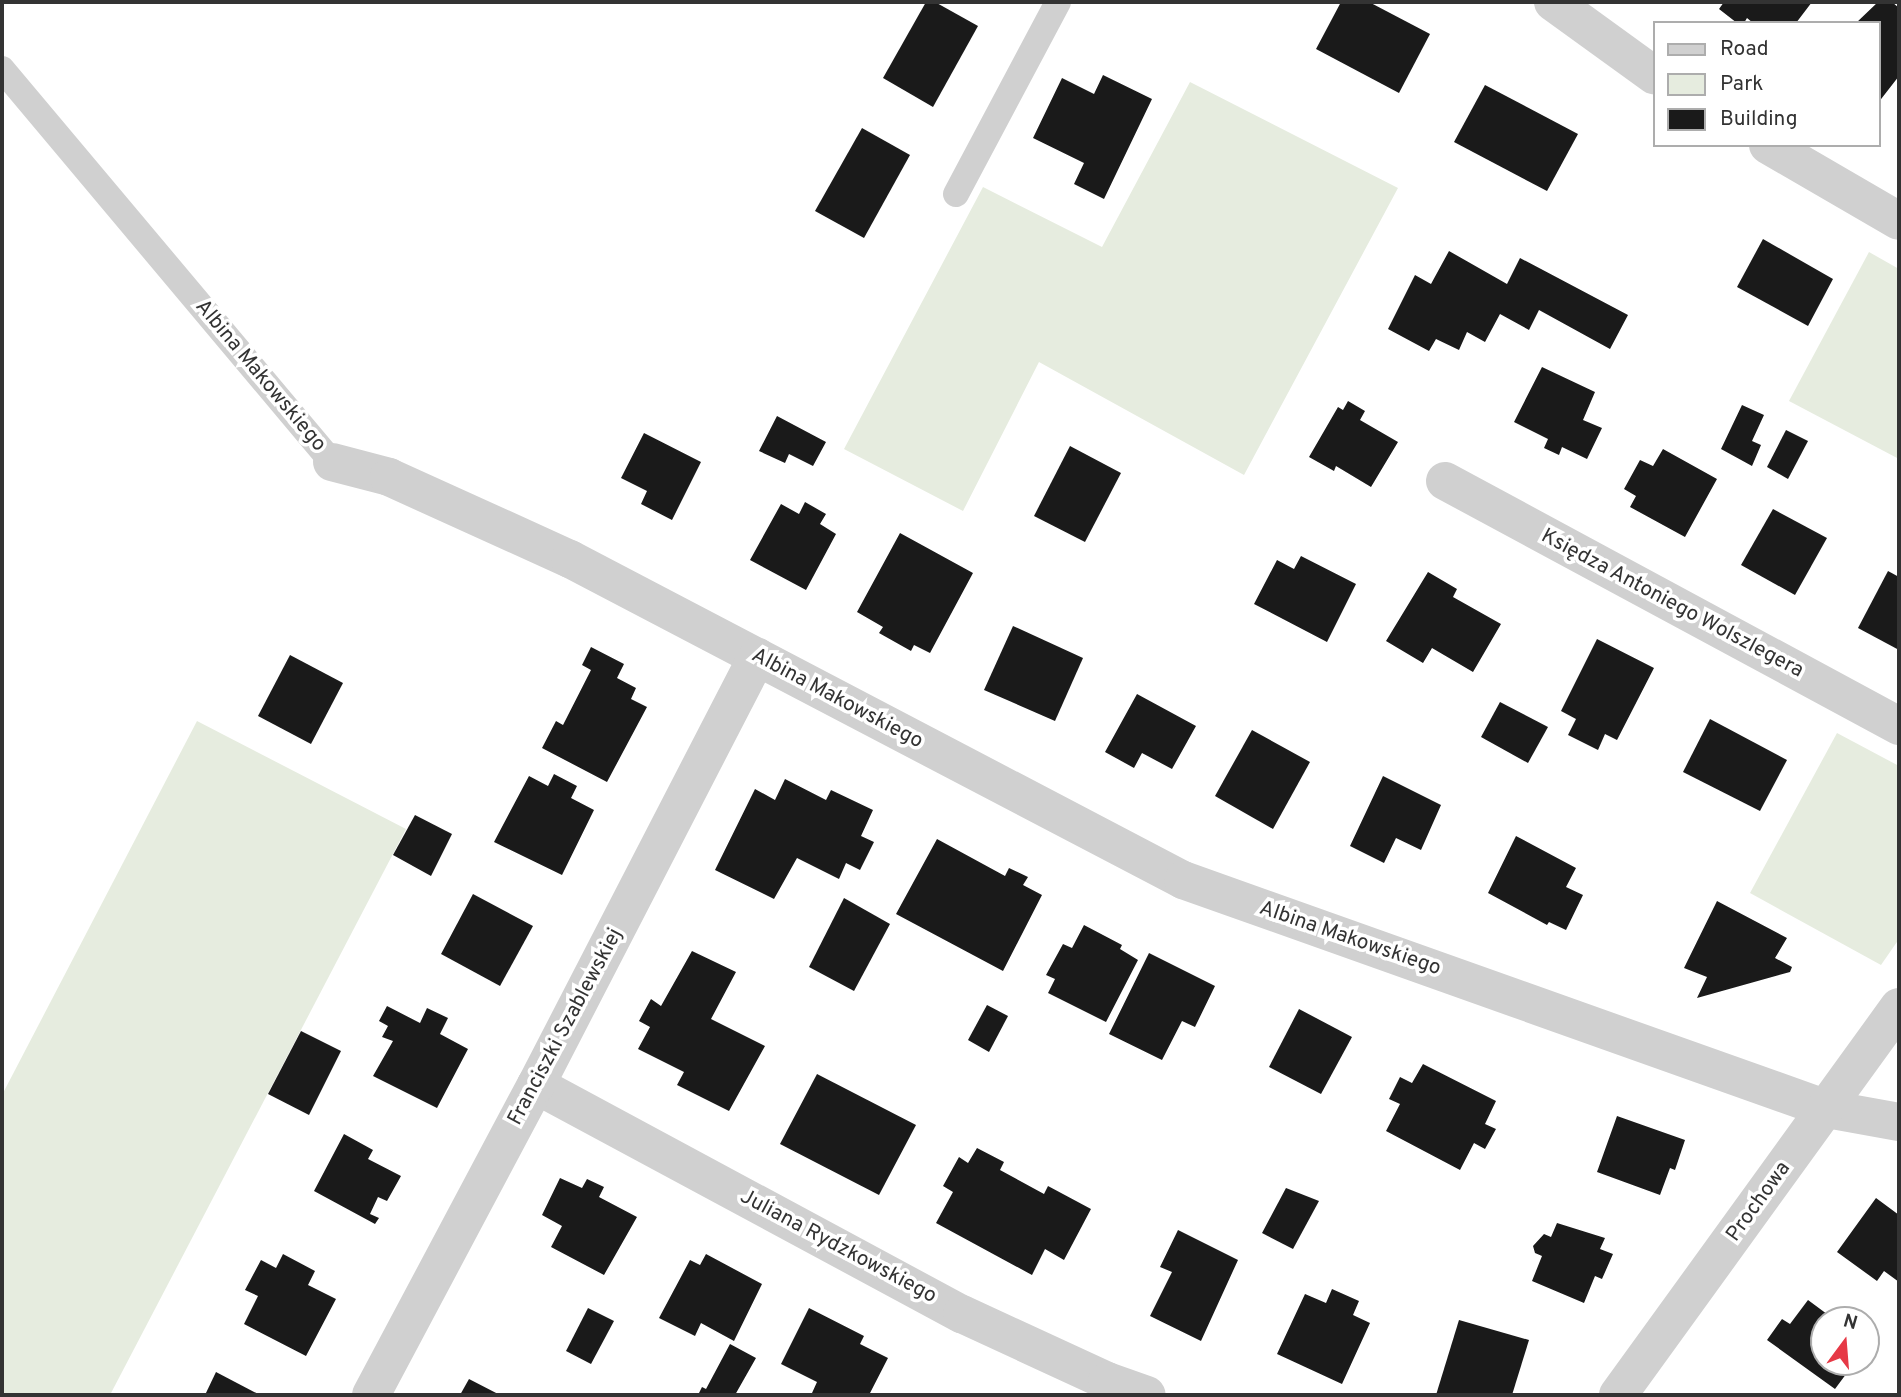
<!DOCTYPE html>
<html>
<head>
<meta charset="utf-8">
<style>
  body { margin:0 }
  #map { position:relative; width:1901px; height:1397px; overflow:hidden; background:#fff; font-family:Overpass,sans-serif }
  div>[style] { position:absolute }
  [style*='--x'] { left:calc(var(--x)*1px); top:calc(var(--y)*1px); width:calc(var(--w)*1px); rotate:calc(var(--a)*1deg) }
  .green>* { inset:0; background:#e6ecdf }
  .building>* { inset:0; background:#1a1a1a }
  .lane>* { height:26px; margin:-13px; padding:0 13px; transform-origin:13px; border-radius:13px; background:#d0d0d0 }
  .street>* { height:38px; margin:-19px; padding:0 19px; transform-origin:19px; border-radius:19px; background:#d0d0d0 }
  span { translate:-50% -50%; white-space:nowrap; text-align:center; line-height:1.15; -webkit-text-stroke:7px #fff; paint-order:stroke }
  .street-label { font-size:21px; color:#333 }
  .frame { position:absolute; inset:0; border:4px solid #333; pointer-events:none }
  .legend { position:absolute; left:1653px; top:21px; width:228px; height:126px; box-sizing:border-box; background:#fff; border:2px solid #adadad; margin:0; padding:9px 12px; list-style:none; font-size:21px; color:#333 }
  .legend li { display:flex; align-items:center; gap:14px; height:35px }
  .legend b { width:35px; border:2px solid #adadad }
  .north { position:absolute; left:1810px; top:1306px; width:70px; height:70px; box-sizing:border-box; background:#fff; border:2px solid #adadad; border-radius:50%; rotate:16deg; font-size:19px; font-weight:700; line-height:28px; text-align:center; color:#333 }
  .north::after { content:''; display:block; margin:auto; width:24px; height:32px; background:#e63946; clip-path:polygon(50% 0,100% 100%,50% 72%,0 100%) }
</style>
</head>
<body>
<div id="map">
  <div class="green">
    <i style="clip-path:polygon(1190px 82px,1398px 188px,1244px 475px,1039px 362px,963px 511px,844px 449px,983px 187px,1102px 247px)"></i>
    <i style="clip-path:polygon(1869px 252px,1899px 269px,1899px 459px,1789px 401px)"></i>
    <i style="clip-path:polygon(197px 721px,406px 829px,110px 1395px,2px 1395px,2px 1095px)"></i>
    <i style="clip-path:polygon(1837px 733px,1899px 766px,1899px 939px,1881px 965px,1750px 893px)"></i>
  </div>
  <div class="building">
    <i style="clip-path:polygon(926px 2px,935px 2px,978px 26px,933px 107px,883px 78px)"></i>
    <i style="clip-path:polygon(1341px 2px,1369px 2px,1430px 34px,1399px 93px,1316px 49px)"></i>
    <i style="clip-path:polygon(1724px 2px,1812px 2px,1796px 23px,1753px 23px,1747px 18px,1744px 23px,1737px 23px,1719px 9px)"></i>
    <i style="clip-path:polygon(1878px 2px,1892px 2px,1899px 8px,1899px 76px,1878px 103px,1878px 23px,1856px 23px)"></i>
    <i style="clip-path:polygon(1103px 75px,1152px 99px,1104px 199px,1074px 184px,1084px 163px,1033px 138px,1062px 78px,1094px 94px)"></i>
    <i style="clip-path:polygon(1485px 85px,1578px 134px,1547px 191px,1454px 142px)"></i>
    <i style="clip-path:polygon(862px 128px,910px 155px,864px 238px,815px 211px)"></i>
    <i style="clip-path:polygon(1763px 239px,1833px 279px,1808px 326px,1737px 287px)"></i>
    <i style="clip-path:polygon(1449px 251px,1507px 284px,1520px 258px,1628px 315px,1610px 349px,1539px 310px,1529px 330px,1500px 314px,1485px 342px,1467px 332px,1459px 350px,1436px 339px,1429px 351px,1388px 329px,1415px 275px,1431px 284px)"></i>
    <i style="clip-path:polygon(1542px 367px,1595px 392px,1583px 420px,1602px 428px,1587px 459px,1562px 447px,1559px 455px,1544px 448px,1548px 439px,1514px 422px)"></i>
    <i style="clip-path:polygon(1348px 401px,1365px 411px,1360px 420px,1398px 442px,1371px 487px,1336px 466px,1334px 471px,1309px 457px,1338px 407px,1343px 410px)"></i>
    <i style="clip-path:polygon(1742px 405px,1764px 415px,1752px 441px,1761px 445px,1752px 466px,1721px 449px)"></i>
    <i style="clip-path:polygon(777px 416px,826px 442px,813px 466px,789px 454px,785px 463px,759px 451px)"></i>
    <i style="clip-path:polygon(1786px 430px,1808px 441px,1788px 479px,1767px 467px)"></i>
    <i style="clip-path:polygon(644px 433px,701px 462px,672px 520px,641px 504px,647px 491px,621px 478px)"></i>
    <i style="clip-path:polygon(1070px 446px,1121px 473px,1085px 542px,1034px 516px)"></i>
    <i style="clip-path:polygon(1663px 449px,1717px 479px,1685px 537px,1630px 507px,1636px 496px,1624px 489px,1640px 460px,1653px 466px)"></i>
    <i style="clip-path:polygon(805px 502px,826px 514px,820px 524px,836px 534px,806px 590px,750px 560px,781px 504px,799px 514px)"></i>
    <i style="clip-path:polygon(1773px 509px,1827px 538px,1795px 595px,1741px 565px)"></i>
    <i style="clip-path:polygon(900px 533px,973px 573px,930px 653px,914px 645px,911px 651px,879px 633px,883px 627px,857px 612px)"></i>
    <i style="clip-path:polygon(1301px 556px,1356px 584px,1327px 642px,1254px 604px,1277px 560px,1294px 569px)"></i>
    <i style="clip-path:polygon(1888px 571px,1899px 577px,1899px 650px,1858px 628px)"></i>
    <i style="clip-path:polygon(1428px 572px,1457px 589px,1453px 597px,1501px 624px,1473px 672px,1432px 648px,1423px 663px,1386px 641px)"></i>
    <i style="clip-path:polygon(1013px 626px,1083px 658px,1055px 721px,984px 690px)"></i>
    <i style="clip-path:polygon(1597px 639px,1654px 668px,1617px 740px,1605px 734px,1598px 750px,1568px 735px,1576px 719px,1561px 711px)"></i>
    <i style="clip-path:polygon(591px 647px,624px 664px,617px 678px,636px 688px,631px 699px,647px 707px,607px 782px,542px 748px,556px 721px,563px 725px,591px 670px,582px 665px)"></i>
    <i style="clip-path:polygon(290px 655px,343px 683px,311px 744px,258px 716px)"></i>
    <i style="clip-path:polygon(1137px 694px,1196px 726px,1172px 769px,1142px 753px,1134px 768px,1105px 752px)"></i>
    <i style="clip-path:polygon(1500px 702px,1548px 727px,1528px 763px,1481px 737px)"></i>
    <i style="clip-path:polygon(1710px 719px,1787px 760px,1760px 811px,1683px 772px)"></i>
    <i style="clip-path:polygon(1252px 730px,1310px 762px,1273px 829px,1215px 796px)"></i>
    <i style="clip-path:polygon(554px 774px,577px 786px,571px 798px,594px 810px,562px 875px,494px 842px,529px 776px,548px 786px)"></i>
    <i style="clip-path:polygon(1383px 776px,1441px 805px,1421px 850px,1396px 838px,1384px 863px,1350px 846px)"></i>
    <i style="clip-path:polygon(785px 779px,826px 800px,831px 790px,873px 810px,861px 836px,874px 842px,860px 870px,846px 863px,839px 879px,797px 858px,774px 899px,715px 870px,755px 789px,775px 800px)"></i>
    <i style="clip-path:polygon(415px 815px,452px 834px,431px 876px,393px 855px)"></i>
    <i style="clip-path:polygon(1516px 836px,1576px 868px,1566px 887px,1583px 895px,1566px 930px,1549px 922px,1547px 925px,1488px 893px)"></i>
    <i style="clip-path:polygon(937px 839px,1005px 876px,1009px 868px,1028px 877px,1023px 885px,1042px 895px,1003px 971px,896px 914px)"></i>
    <i style="clip-path:polygon(473px 894px,533px 926px,500px 986px,441px 954px)"></i>
    <i style="clip-path:polygon(844px 898px,890px 924px,854px 991px,809px 967px)"></i>
    <i style="clip-path:polygon(1717px 901px,1787px 938px,1775px 958px,1792px 967px,1790px 972px,1697px 998px,1707px 977px,1684px 968px)"></i>
    <i style="clip-path:polygon(1084px 925px,1122px 945px,1120px 949px,1138px 960px,1106px 1022px,1048px 993px,1055px 979px,1046px 975px,1063px 944px,1072px 948px)"></i>
    <i style="clip-path:polygon(692px 951px,736px 972px,711px 1019px,765px 1046px,729px 1111px,677px 1085px,684px 1072px,638px 1049px,650px 1027px,639px 1021px,651px 999px,661px 1006px)"></i>
    <i style="clip-path:polygon(1149px 953px,1215px 986px,1195px 1027px,1182px 1021px,1162px 1060px,1109px 1034px)"></i>
    <i style="clip-path:polygon(987px 1005px,1008px 1016px,989px 1052px,968px 1040px)"></i>
    <i style="clip-path:polygon(387px 1006px,420px 1023px,427px 1008px,448px 1018px,440px 1034px,468px 1049px,437px 1108px,373px 1076px,393px 1041px,382px 1037px,388px 1026px,379px 1021px)"></i>
    <i style="clip-path:polygon(1299px 1009px,1352px 1037px,1321px 1094px,1269px 1067px)"></i>
    <i style="clip-path:polygon(301px 1031px,341px 1051px,309px 1115px,268px 1094px)"></i>
    <i style="clip-path:polygon(1423px 1064px,1496px 1101px,1485px 1124px,1496px 1129px,1485px 1149px,1474px 1143px,1460px 1170px,1386px 1131px,1400px 1104px,1389px 1099px,1400px 1077px,1412px 1083px)"></i>
    <i style="clip-path:polygon(817px 1074px,916px 1125px,879px 1195px,780px 1144px)"></i>
    <i style="clip-path:polygon(1617px 1116px,1685px 1140px,1675px 1170px,1670px 1168px,1660px 1195px,1597px 1172px)"></i>
    <i style="clip-path:polygon(344px 1134px,373px 1150px,368px 1159px,401px 1176px,387px 1201px,378px 1197px,370px 1214px,379px 1218px,375px 1224px,314px 1191px)"></i>
    <i style="clip-path:polygon(977px 1148px,1004px 1162px,1000px 1170px,1044px 1194px,1048px 1186px,1091px 1209px,1064px 1260px,1045px 1249px,1032px 1275px,936px 1223px,953px 1192px,943px 1186px,959px 1157px,968px 1163px)"></i>
    <i style="clip-path:polygon(560px 1178px,582px 1188px,587px 1179px,604px 1187px,599px 1197px,637px 1217px,604px 1275px,551px 1247px,562px 1226px,542px 1215px)"></i>
    <i style="clip-path:polygon(1286px 1188px,1319px 1201px,1293px 1249px,1262px 1233px)"></i>
    <i style="clip-path:polygon(1876px 1198px,1899px 1215px,1899px 1282px,1884px 1271px,1877px 1281px,1837px 1252px)"></i>
    <i style="clip-path:polygon(1557px 1223px,1605px 1238px,1600px 1249px,1613px 1254px,1602px 1279px,1595px 1276px,1584px 1303px,1532px 1281px,1542px 1256px,1535px 1253px,1533px 1246px,1544px 1234px,1551px 1237px)"></i>
    <i style="clip-path:polygon(1178px 1230px,1238px 1260px,1201px 1341px,1150px 1316px,1172px 1272px,1160px 1267px)"></i>
    <i style="clip-path:polygon(283px 1254px,315px 1271px,308px 1285px,336px 1299px,306px 1356px,244px 1324px,258px 1296px,245px 1290px,261px 1260px,276px 1268px)"></i>
    <i style="clip-path:polygon(706px 1254px,762px 1284px,734px 1341px,701px 1323px,695px 1336px,659px 1318px,690px 1260px,700px 1265px)"></i>
    <i style="clip-path:polygon(1332px 1289px,1359px 1301px,1353px 1315px,1370px 1323px,1342px 1384px,1277px 1354px,1305px 1294px,1326px 1303px)"></i>
    <i style="clip-path:polygon(1808px 1300px,1835px 1320px,1824px 1320px,1824px 1362px,1855px 1362px,1835px 1389px,1767px 1340px,1782px 1319px,1790px 1324px)"></i>
    <i style="clip-path:polygon(588px 1308px,614px 1321px,591px 1364px,566px 1351px)"></i>
    <i style="clip-path:polygon(809px 1308px,864px 1336px,860px 1344px,888px 1358px,869px 1395px,817px 1395px,812px 1393px,817px 1382px,781px 1364px)"></i>
    <i style="clip-path:polygon(1459px 1320px,1529px 1340px,1512px 1395px,1436px 1395px)"></i>
    <i style="clip-path:polygon(730px 1344px,756px 1358px,735px 1395px,698px 1395px,702px 1387px,706px 1389px)"></i>
    <i style="clip-path:polygon(216px 1372px,260px 1395px,205px 1395px)"></i>
    <i style="clip-path:polygon(469px 1379px,500px 1395px,460px 1395px)"></i>
  </div>
  <div class="lane">
    <i style="--x:2;--y:69;--w:513;--a:49.98"></i>
    <i style="--x:956;--y:194;--w:217;--a:-62"></i>
  </div>
  <div class="street">
    <i style="--x:1553;--y:2;--w:125;--a:35.9"></i>
    <i style="--x:1768;--y:145;--w:151;--a:30.1"></i>
    <i style="--x:332;--y:462;--w:59;--a:14.7"></i>
    <i style="--x:389;--y:477;--w:199;--a:24.4"></i>
    <i style="--x:570;--y:559;--w:692;--a:27.64"></i>
    <i style="--x:1183;--y:880;--w:684;--a:19.57"></i>
    <i style="--x:1827;--y:1109;--w:73;--a:10.2"></i>
    <i style="--x:1445;--y:481;--w:516;--a:28.35"></i>
    <i style="--x:536;--y:1085;--w:484;--a:28.3"></i>
    <i style="--x:962;--y:1314;--w:160;--a:24.8"></i>
    <i style="--x:1107;--y:1381;--w:42;--a:19.3"></i>
    <i style="--x:371;--y:1395;--w:351;--a:-62"></i>
    <i style="--x:536;--y:1085;--w:482;--a:-62.7"></i>
    <i style="--x:1618;--y:1395;--w:479;--a:-54.1"></i>
  </div>
  <div class="street-label">
    <span style="left:260px;top:376px;rotate:50deg">Albina Makowskiego</span>
    <span style="left:1672px;top:604px;rotate:28deg">Księdza Antoniego Wolszlegera</span>
    <span style="left:837px;top:699px;rotate:28deg">Albina Makowskiego</span>
    <span style="left:1350px;top:939px;rotate:19deg">Albina Makowskiego</span>
    <span style="left:566px;top:1027px;rotate:-62deg">Franciszki Szablewskiej</span>
    <span style="left:1759px;top:1202px;rotate:-54deg">Prochowa</span>
    <span style="left:838px;top:1247px;rotate:28deg">Juliana Rydzkowskiego</span>
  </div>
  <div class="frame"></div>
  <ul class="legend">
  <li><b style="height:9px;background:#d0d0d0"></b>Road</li>
  <li><b style="height:19px;background:#e6ecdf"></b>Park</li>
  <li><b style="height:19px;background:#1a1a1a"></b>Building</li>
  </ul>
  <div class="north">N</div>
</div>
</body>
</html>
